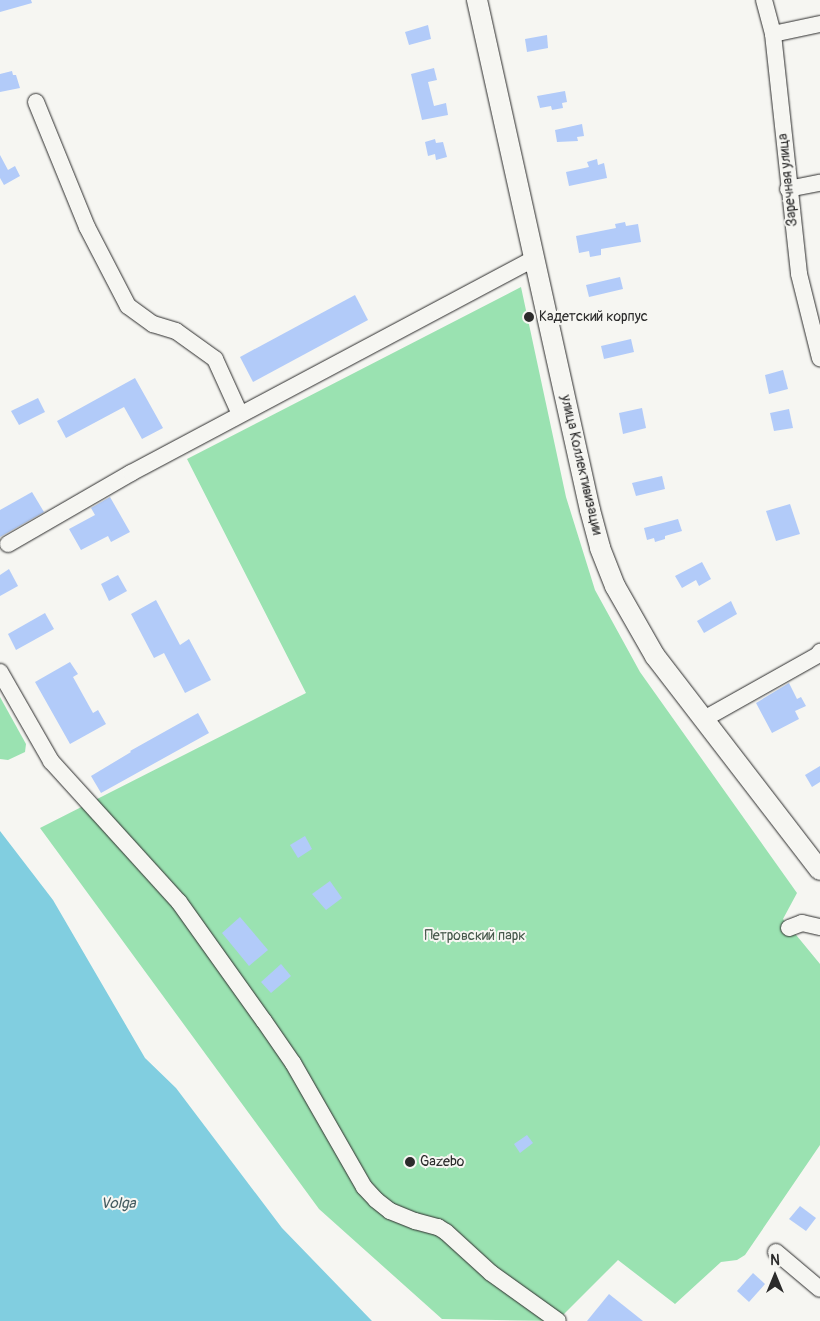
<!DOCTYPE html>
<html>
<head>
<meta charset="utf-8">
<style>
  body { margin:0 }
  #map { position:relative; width:820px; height:1321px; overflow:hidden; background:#f6f6f2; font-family:Pangolin,sans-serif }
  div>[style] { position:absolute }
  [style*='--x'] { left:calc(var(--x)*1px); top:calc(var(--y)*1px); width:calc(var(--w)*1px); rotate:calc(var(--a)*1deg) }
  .green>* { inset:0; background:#9ae2b1 }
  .water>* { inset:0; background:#81cee0 }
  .building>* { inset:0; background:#b2cbf9 }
  .roads { filter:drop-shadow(0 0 1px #2b2b2b) drop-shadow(0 0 1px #2b2b2b) }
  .minor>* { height:16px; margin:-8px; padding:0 8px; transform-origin:8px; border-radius:8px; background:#f6f6f2 }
  .major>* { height:20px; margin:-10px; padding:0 10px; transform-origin:10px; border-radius:10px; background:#f6f6f2 }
  .dots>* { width:14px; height:14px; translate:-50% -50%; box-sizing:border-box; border:2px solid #f6f6f2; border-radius:50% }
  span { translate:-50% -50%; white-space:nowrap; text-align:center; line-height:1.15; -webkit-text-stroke:4px #f6f6f2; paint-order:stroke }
  .street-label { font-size:14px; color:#2b2b2b }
  .poi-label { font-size:14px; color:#2b2b2b }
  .left { translate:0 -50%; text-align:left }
  .park-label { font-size:14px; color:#47594c }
  .water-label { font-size:15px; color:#455c61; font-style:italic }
  .north { position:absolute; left:750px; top:1251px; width:50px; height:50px; -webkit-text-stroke:4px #f6f6f2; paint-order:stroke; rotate:0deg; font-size:14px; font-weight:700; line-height:20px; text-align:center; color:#2b2b2b }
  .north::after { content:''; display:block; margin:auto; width:18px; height:22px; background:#2b2b2b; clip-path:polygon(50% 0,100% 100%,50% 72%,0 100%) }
</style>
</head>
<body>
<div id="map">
  <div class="green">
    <i style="clip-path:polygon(521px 287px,566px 497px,595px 590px,640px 672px,797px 893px,783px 919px,820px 964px,820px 1145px,745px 1255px,737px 1260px,721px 1262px,675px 1304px,618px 1260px,557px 1321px,442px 1319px,319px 1209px,40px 828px,306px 693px,187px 459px)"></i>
    <i style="clip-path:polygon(0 697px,26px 744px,25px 752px,8px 760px,0 759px)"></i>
  </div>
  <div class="water">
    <i style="clip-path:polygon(0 831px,53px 900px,145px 1058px,176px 1088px,282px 1228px,372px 1321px,0 1321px)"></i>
  </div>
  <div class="building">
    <i style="clip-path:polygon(0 0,31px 0,32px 3px,0 12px)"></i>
    <i style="clip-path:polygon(428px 25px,431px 39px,409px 45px,405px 32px)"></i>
    <i style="clip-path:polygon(547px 35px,548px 48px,527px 52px,525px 39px)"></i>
    <i style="clip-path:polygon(434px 68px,437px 80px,428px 82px,434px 106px,446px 103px,448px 115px,422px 120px,411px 74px)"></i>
    <i style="clip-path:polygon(12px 71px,13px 75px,16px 75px,20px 88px,0 92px,0 74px)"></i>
    <i style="clip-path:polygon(565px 91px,567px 102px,562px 103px,563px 108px,552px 110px,551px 106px,540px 108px,537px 96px)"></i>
    <i style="clip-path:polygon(582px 124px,584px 136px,577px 137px,578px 141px,557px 142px,555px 130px)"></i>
    <i style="clip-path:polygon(435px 139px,436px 143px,443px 142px,447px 157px,436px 160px,435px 154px,428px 156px,425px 142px)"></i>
    <i style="clip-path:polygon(0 155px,8px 170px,15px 166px,20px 176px,4px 185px,0 178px)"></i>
    <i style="clip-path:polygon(597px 159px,598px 165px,604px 163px,607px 178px,569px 186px,566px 172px,589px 167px,587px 162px)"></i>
    <i style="clip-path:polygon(625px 222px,626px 226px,638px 224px,641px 242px,601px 249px,601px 255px,590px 257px,589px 251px,579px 253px,576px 236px,616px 228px,615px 224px)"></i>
    <i style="clip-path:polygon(620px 277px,623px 289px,589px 297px,586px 285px)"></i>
    <i style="clip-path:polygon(355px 295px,368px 320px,253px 382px,240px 357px)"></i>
    <i style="clip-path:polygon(631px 339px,634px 352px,604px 359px,601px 346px)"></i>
    <i style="clip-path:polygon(783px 370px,788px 389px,769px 394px,765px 375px)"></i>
    <i style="clip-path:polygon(135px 378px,163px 428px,142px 439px,124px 407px,66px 438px,57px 421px)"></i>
    <i style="clip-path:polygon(38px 398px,45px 412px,19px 425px,11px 411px)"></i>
    <i style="clip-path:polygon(642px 408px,646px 428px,623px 434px,619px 413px)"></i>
    <i style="clip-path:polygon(789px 409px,793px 428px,774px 431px,770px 413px)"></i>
    <i style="clip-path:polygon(662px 476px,665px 489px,636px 496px,632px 483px)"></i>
    <i style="clip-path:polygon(32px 492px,44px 512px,0 537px,0 510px)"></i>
    <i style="clip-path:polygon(110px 497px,130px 532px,111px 542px,108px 536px,81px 550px,69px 529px,95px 515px,91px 508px)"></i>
    <i style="clip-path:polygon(790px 504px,800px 534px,776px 541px,766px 511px)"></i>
    <i style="clip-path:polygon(678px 519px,682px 531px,665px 536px,665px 539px,655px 542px,654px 538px,647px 540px,644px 528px)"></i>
    <i style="clip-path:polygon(702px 562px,711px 579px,699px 586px,696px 580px,682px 588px,675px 576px)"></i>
    <i style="clip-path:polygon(9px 569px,18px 586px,0 596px,0 575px)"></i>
    <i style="clip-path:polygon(118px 575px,127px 591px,109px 601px,101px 584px)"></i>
    <i style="clip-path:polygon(156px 600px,180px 645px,189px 639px,211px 680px,185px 693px,164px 653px,154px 658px,131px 614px)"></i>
    <i style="clip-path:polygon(731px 601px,737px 614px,704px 633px,697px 621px)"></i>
    <i style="clip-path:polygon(45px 613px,54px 629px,16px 650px,8px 634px)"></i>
    <i style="clip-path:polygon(70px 662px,78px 674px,73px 677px,93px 713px,98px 710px,106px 724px,70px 744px,35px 682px)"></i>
    <i style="clip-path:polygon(789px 683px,797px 699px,801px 697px,806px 706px,795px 711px,799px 719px,772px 733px,756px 703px)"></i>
    <i style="clip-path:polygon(198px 713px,209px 733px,101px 793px,91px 776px,131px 752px,130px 751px)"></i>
    <i style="clip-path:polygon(820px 766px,820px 782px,812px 787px,805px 775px)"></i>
    <i style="clip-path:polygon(305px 836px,312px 849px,298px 858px,290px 845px)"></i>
    <i style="clip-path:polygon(330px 881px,342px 898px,326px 910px,312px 894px)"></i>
    <i style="clip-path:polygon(240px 917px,268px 950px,249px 966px,222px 933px)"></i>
    <i style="clip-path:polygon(281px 964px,291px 976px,271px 993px,261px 982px)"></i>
    <i style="clip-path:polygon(527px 1135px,533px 1143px,520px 1153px,514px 1144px)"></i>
    <i style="clip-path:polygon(800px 1206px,816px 1218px,806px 1231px,789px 1219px)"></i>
    <i style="clip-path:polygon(753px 1273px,765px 1284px,749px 1302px,737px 1291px)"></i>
    <i style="clip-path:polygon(609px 1294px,643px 1321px,587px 1321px)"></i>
  </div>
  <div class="roads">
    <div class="minor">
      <i style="--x:764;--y:0;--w:35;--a:75"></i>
      <i style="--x:773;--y:34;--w:241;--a:83.8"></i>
      <i style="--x:799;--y:274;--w:87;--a:76"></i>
      <i style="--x:773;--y:34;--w:48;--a:-12"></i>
      <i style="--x:36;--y:102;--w:135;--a:67.8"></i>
      <i style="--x:87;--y:227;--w:89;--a:62.6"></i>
      <i style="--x:128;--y:306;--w:31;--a:36"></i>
      <i style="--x:153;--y:324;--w:24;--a:17"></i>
      <i style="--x:176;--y:331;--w:48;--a:35.7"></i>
      <i style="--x:215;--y:359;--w:60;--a:65.6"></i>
      <i style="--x:788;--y:189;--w:33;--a:-11"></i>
      <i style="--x:8;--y:544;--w:142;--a:-30"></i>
      <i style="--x:131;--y:473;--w:456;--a:-28"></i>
      <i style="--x:0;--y:672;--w:103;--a:60.2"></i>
      <i style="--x:51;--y:761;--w:190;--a:47.8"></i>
      <i style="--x:179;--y:902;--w:146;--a:54.5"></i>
      <i style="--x:264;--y:1021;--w:51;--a:55.4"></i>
      <i style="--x:293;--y:1063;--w:143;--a:60.2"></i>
      <i style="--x:364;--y:1187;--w:18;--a:47"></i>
      <i style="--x:376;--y:1200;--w:18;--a:38"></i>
      <i style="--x:390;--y:1211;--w:27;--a:22"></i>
      <i style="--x:415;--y:1221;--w:24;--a:15"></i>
      <i style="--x:438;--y:1227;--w:9;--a:32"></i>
      <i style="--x:446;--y:1232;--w:61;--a:42.3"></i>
      <i style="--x:491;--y:1273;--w:82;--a:35.6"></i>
      <i style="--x:704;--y:719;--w:131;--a:-29.3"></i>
      <i style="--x:818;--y:655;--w:4;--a:-56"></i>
      <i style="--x:789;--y:928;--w:14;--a:-21"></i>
      <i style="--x:802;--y:923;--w:18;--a:13"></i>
      <i style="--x:776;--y:1252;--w:57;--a:40.1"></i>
    </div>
    <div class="major">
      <i style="--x:477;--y:0;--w:522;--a:77.51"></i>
      <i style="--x:590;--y:510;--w:39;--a:75"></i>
      <i style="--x:600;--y:548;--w:41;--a:68.5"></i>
      <i style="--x:615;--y:586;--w:81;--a:60.3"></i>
      <i style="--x:655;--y:656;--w:270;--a:52.4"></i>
    </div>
  </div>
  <div class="dots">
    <i style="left:529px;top:317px;background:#2b2b2b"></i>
    <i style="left:410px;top:1162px;background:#2b2b2b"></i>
  </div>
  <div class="street-label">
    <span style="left:788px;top:180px;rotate:-96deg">Заречная улица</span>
    <span style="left:581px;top:465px;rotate:77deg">улица Коллективизации</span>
  </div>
  <div class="poi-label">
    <span class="left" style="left:539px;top:317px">Кадетский корпус</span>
    <span class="left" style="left:420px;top:1162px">Gazebo</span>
  </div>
  <div class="park-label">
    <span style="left:475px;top:936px">Петровский парк</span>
  </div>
  <div class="water-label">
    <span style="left:118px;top:1204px">Volga</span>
  </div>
  <div class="north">N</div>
</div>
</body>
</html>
